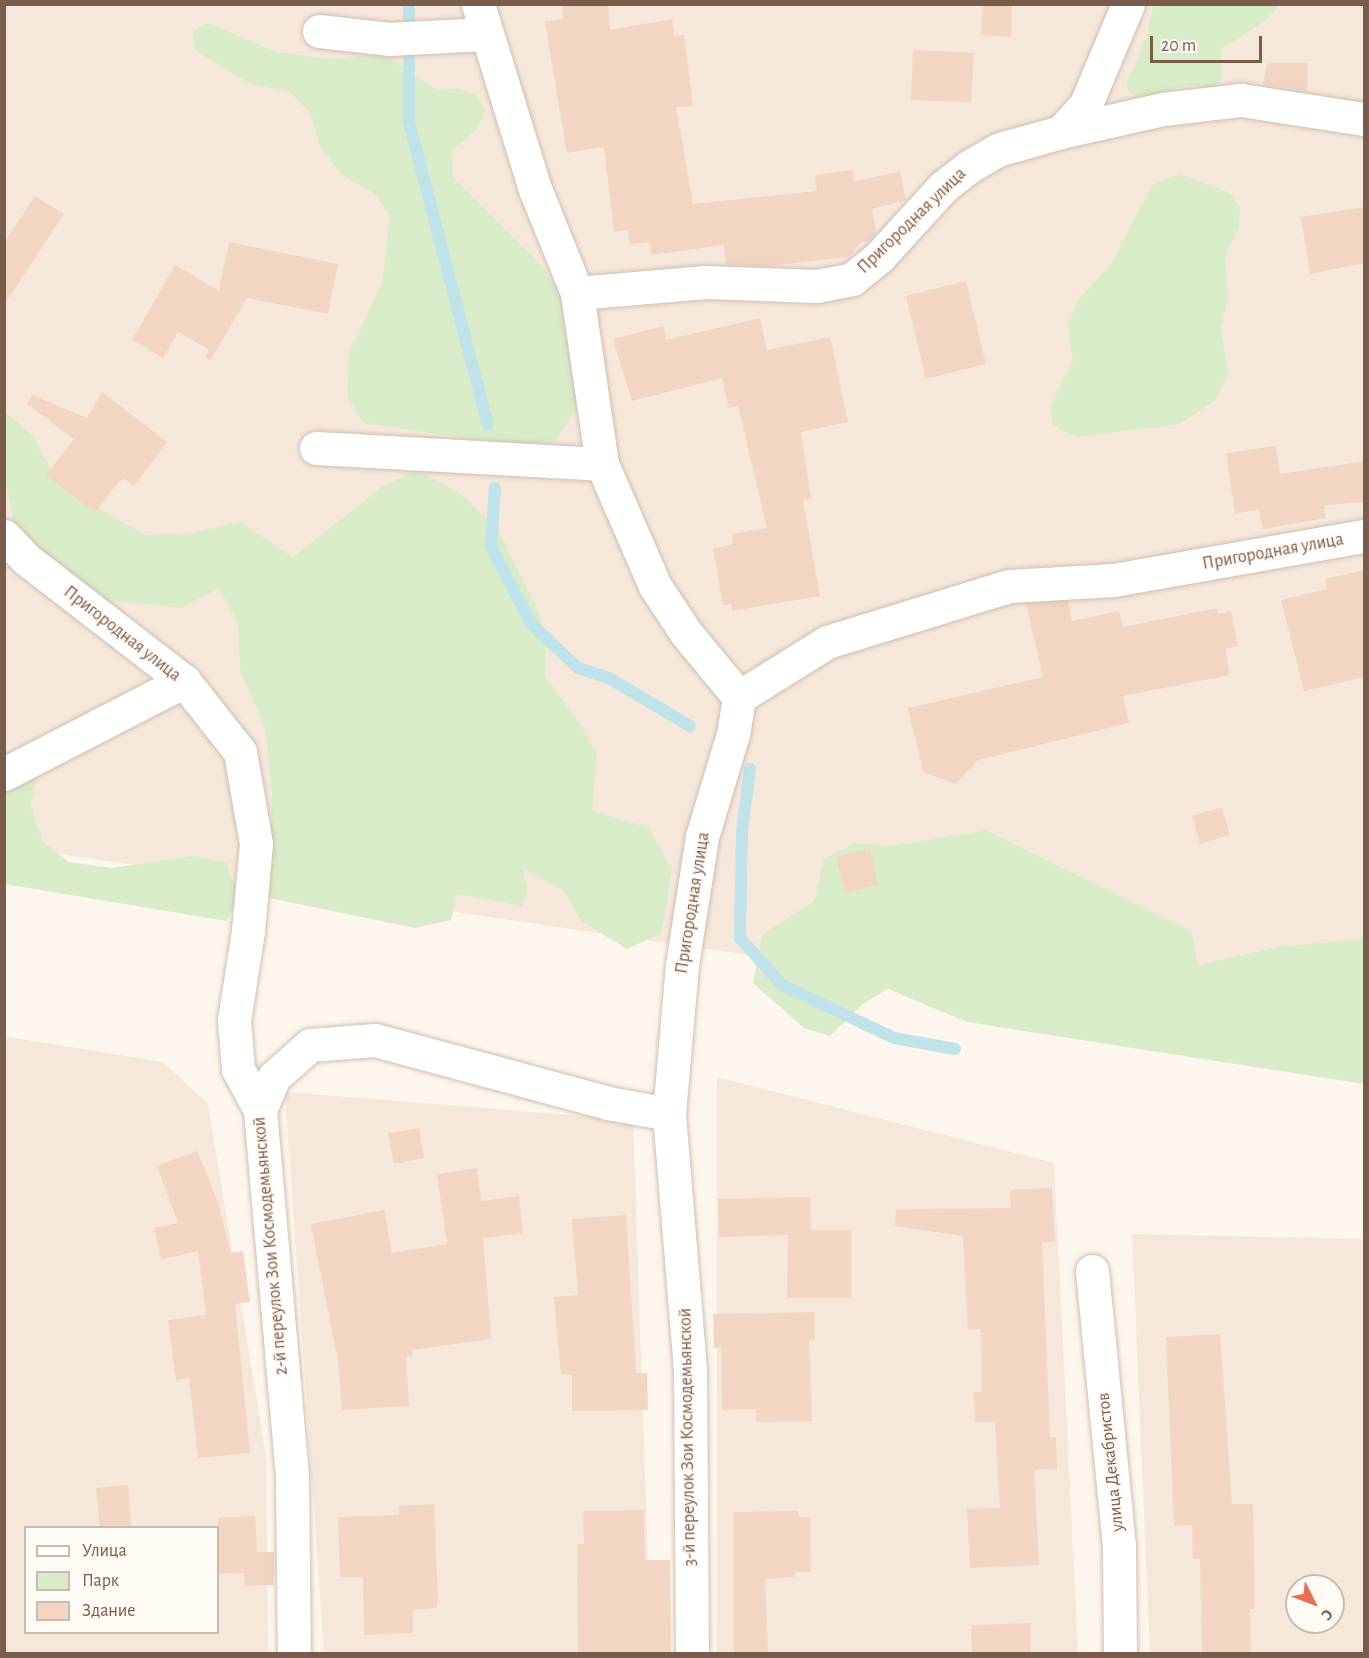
<!DOCTYPE html>
<html>
<head>
<meta charset="utf-8">
<style>
  body { margin:0 }
  #map { position:relative; width:1369px; height:1658px; overflow:hidden; background:#fdf6ec; font-family:"Alegreya Sans",sans-serif }
  div>[style] { position:absolute }
  [style*='--x'] { left:calc(var(--x)*1px); top:calc(var(--y)*1px); width:calc(var(--w)*1px); rotate:calc(var(--a)*1deg) }
  .residential>* { inset:0; background:#f5e8da }
  .green>* { inset:0; background:#d8ecc9 }
  .stream>* { height:12px; margin:-6px; padding:0 6px; transform-origin:6px; border-radius:6px; background:#bfe3e8 }
  .building>* { inset:0; background:#f3d5c3 }
  .roads { filter:drop-shadow(0 0 2px #d1beb0) drop-shadow(0 0 2px #d1beb0) }
  .minor>* { height:33px; margin:-16.5px; padding:0 16.5px; transform-origin:16.5px; border-radius:16.5px; background:#fff }
  span { translate:-50% -50%; white-space:nowrap; text-align:center; line-height:1.15; -webkit-text-stroke:4.5px #fffaf3; paint-order:stroke }
  .street-label { font-size:18px; color:#7a5c4d }
  .frame { position:absolute; inset:0; border:6px solid #7a5c4d; pointer-events:none }
  .legend { position:absolute; left:24px; top:1526px; width:195px; height:108px; box-sizing:border-box; background:#fffaf3; border:2px solid #cabbb1; margin:0; padding:8px 10px; list-style:none; font-size:18px; color:#7a5c4d }
  .legend li { display:flex; align-items:center; gap:12px; height:30px }
  .legend b { width:30px; border:2px solid #cabbb1 }
  .north { position:absolute; left:1285px; top:1574px; width:60px; height:60px; box-sizing:border-box; background:#fffaf3; border:2px solid #cabbb1; border-radius:50%; rotate:132deg; font-size:16px; font-weight:700; line-height:24px; text-align:center; color:#7a5c4d }
  .north::after { content:''; display:block; margin:auto; width:21px; height:27px; background:#e76f51; clip-path:polygon(50% 0,100% 100%,50% 72%,0 100%) }
  .scale { position:absolute; left:1150px; top:36px; width:112px; height:27px; box-sizing:border-box; border:3px solid #7a5c4d; border-top:0; padding-left:8px; font-size:18px; line-height:21px; white-space:nowrap; color:#7a5c4d; -webkit-text-stroke:4px #fffaf3; paint-order:stroke }
</style>
</head>
<body>
<div id="map">
  <div class="residential">
    <i style="clip-path:polygon(5px 5px,1364px 5px,1364px 1045px,5px 846px)"></i>
    <i style="clip-path:polygon(evenodd,8px 1037px,163px 1062px,208px 1104px,266px 1456px,268px 1653px,5px 1653px,4px 1039px,8px 1037px,26px 1528px,218px 1528px,218px 1632px,26px 1632px,26px 1528px)"></i>
    <i style="clip-path:polygon(717px 1077px,1054px 1163px,1078px 1653px,717px 1653px)"></i>
    <i style="clip-path:polygon(285px 1092px,633px 1120px,651px 1653px,324px 1653px)"></i>
    <i style="clip-path:polygon(evenodd,1132px 1234px,1364px 1239px,1364px 1653px,1150px 1653px,1132px 1234px,1297px 1586px,1333px 1586px,1333px 1622px,1297px 1622px,1297px 1586px)"></i>
  </div>
  <div class="green">
    <i style="clip-path:polygon(1153px 5px,1280px 5px,1265px 21px,1221px 49px,1222px 80px,1214px 87px,1186px 85px,1140px 99px,1128px 91px,1127px 82px,1147px 36px)"></i>
    <i style="clip-path:polygon(208px 23px,276px 52px,335px 59px,382px 53px,437px 90px,458px 89px,477px 96px,486px 111px,476px 130px,452px 151px,453px 177px,544px 268px,578px 331px,589px 391px,555px 441px,515px 445px,363px 423px,347px 396px,349px 353px,382px 283px,390px 216px,375px 194px,341px 174px,320px 147px,311px 114px,290px 92px,248px 83px,195px 50px,193px 31px)"></i>
    <i style="clip-path:polygon(1180px 174px,1230px 193px,1240px 208px,1239px 229px,1225px 256px,1228px 299px,1221px 327px,1228px 373px,1216px 400px,1180px 424px,1080px 437px,1062px 431px,1052px 423px,1050px 406px,1073px 361px,1068px 323px,1078px 300px,1111px 264px,1152px 185px)"></i>
    <i style="clip-path:polygon(4px 411px,32px 435px,54px 474px,91px 504px,146px 535px,190px 533px,240px 522px,293px 557px,382px 487px,417px 470px,462px 495px,499px 531px,537px 608px,546px 637px,545px 676px,582px 726px,597px 754px,592px 810px,649px 828px,672px 870px,662px 933px,627px 949px,581px 921px,563px 890px,523px 869px,528px 891px,522px 906px,457px 894px,451px 920px,415px 928px,269px 898px,272px 793px,265px 727px,240px 671px,238px 623px,219px 588px,181px 608px,98px 599px,15px 530px,5px 479px)"></i>
    <i style="clip-path:polygon(30px 751px,36px 784px,30px 804px,43px 842px,69px 862px,111px 868px,193px 856px,226px 862px,239px 895px,227px 921px,5px 884px,4px 753px)"></i>
    <i style="clip-path:polygon(986px 830px,1192px 932px,1198px 965px,1278px 947px,1364px 939px,1364px 1084px,967px 1022px,888px 989px,864px 1003px,830px 1036px,804px 1028px,753px 983px,762px 935px,814px 901px,824px 859px,856px 843px,891px 846px)"></i>
  </div>
  <div class="stream">
    <i style="--x:409;--y:4;--w:118;--a:90"></i>
    <i style="--x:409;--y:122;--w:313;--a:75.4"></i>
    <i style="--x:495;--y:488;--w:59;--a:93.9"></i>
    <i style="--x:491;--y:547;--w:88;--a:62.3"></i>
    <i style="--x:532;--y:625;--w:63;--a:43.1"></i>
    <i style="--x:578;--y:668;--w:33;--a:18"></i>
    <i style="--x:609;--y:678;--w:94;--a:30.7"></i>
    <i style="--x:750;--y:769;--w:63;--a:97.4"></i>
    <i style="--x:742;--y:831;--w:107;--a:91.1"></i>
    <i style="--x:740;--y:938;--w:63;--a:48.2"></i>
    <i style="--x:782;--y:985;--w:124;--a:25.3"></i>
    <i style="--x:894;--y:1038;--w:62;--a:10.2"></i>
  </div>
  <div class="building">
    <i style="clip-path:polygon(562px 4px,608px 4px,610px 30px,672px 19px,674px 36px,684px 35px,693px 106px,676px 107px,693px 204px,817px 191px,815px 175px,853px 170px,854px 181px,900px 172px,906px 200px,872px 209px,876px 233px,868px 241px,860px 243px,849px 257px,770px 266px,726px 264px,724px 245px,651px 255px,649px 242px,630px 244px,628px 230px,614px 232px,604px 147px,567px 153px,545px 21px,563px 19px)"></i>
    <i style="clip-path:polygon(983px 4px,1012px 4px,1011px 37px,981px 35px)"></i>
    <i style="clip-path:polygon(913px 50px,974px 53px,971px 102px,911px 100px)"></i>
    <i style="clip-path:polygon(1267px 63px,1308px 63px,1307px 91px,1263px 84px)"></i>
    <i style="clip-path:polygon(35px 196px,64px 214px,4px 305px,4px 243px)"></i>
    <i style="clip-path:polygon(1365px 207px,1365px 263px,1310px 274px,1301px 217px)"></i>
    <i style="clip-path:polygon(229px 242px,338px 264px,328px 314px,247px 298px,211px 360px,206px 358px,208px 349px,178px 332px,163px 358px,132px 340px,175px 265px,219px 291px)"></i>
    <i style="clip-path:polygon(966px 281px,986px 364px,926px 379px,906px 296px)"></i>
    <i style="clip-path:polygon(760px 318px,767px 350px,830px 337px,848px 422px,801px 432px,811px 499px,803px 500px,820px 596px,732px 611px,731px 604px,723px 605px,713px 549px,733px 544px,732px 534px,767px 528px,738px 406px,729px 408px,722px 378px,632px 401px,613px 339px,663px 326px,666px 340px)"></i>
    <i style="clip-path:polygon(102px 392px,167px 442px,134px 486px,125px 479px,119px 481px,95px 513px,46px 475px,74px 439px,27px 404px,32px 395px,87px 418px)"></i>
    <i style="clip-path:polygon(1276px 446px,1280px 474px,1365px 461px,1365px 502px,1324px 505px,1326px 518px,1263px 529px,1259px 509px,1235px 514px,1226px 453px)"></i>
    <i style="clip-path:polygon(1365px 570px,1365px 677px,1304px 691px,1281px 600px,1327px 589px,1325px 579px)"></i>
    <i style="clip-path:polygon(1068px 601px,1072px 621px,1119px 611px,1123px 627px,1217px 608px,1218px 614px,1231px 611px,1238px 646px,1225px 649px,1230px 675px,1123px 696px,1129px 723px,978px 760px,956px 784px,923px 772px,908px 708px,1043px 677px,1026px 604px)"></i>
    <i style="clip-path:polygon(1222px 807px,1230px 835px,1200px 844px,1192px 816px)"></i>
    <i style="clip-path:polygon(870px 849px,878px 884px,845px 893px,836px 857px)"></i>
    <i style="clip-path:polygon(419px 1128px,424px 1158px,394px 1164px,388px 1133px)"></i>
    <i style="clip-path:polygon(197px 1151px,218px 1202px,231px 1253px,243px 1251px,250px 1302px,235px 1304px,250px 1453px,198px 1458px,189px 1378px,176px 1380px,168px 1320px,206px 1315px,198px 1251px,161px 1260px,154px 1228px,178px 1223px,157px 1166px)"></i>
    <i style="clip-path:polygon(477px 1168px,481px 1201px,519px 1196px,523px 1233px,483px 1238px,491px 1339px,412px 1350px,413px 1356px,406px 1357px,409px 1406px,342px 1410px,338px 1361px,311px 1224px,384px 1210px,392px 1253px,447px 1244px,437px 1174px)"></i>
    <i style="clip-path:polygon(1052px 1188px,1055px 1242px,1042px 1242px,1050px 1437px,1056px 1437px,1057px 1469px,1034px 1470px,1039px 1565px,970px 1568px,967px 1509px,1000px 1508px,995px 1422px,975px 1422px,974px 1392px,982px 1392px,981px 1329px,968px 1330px,963px 1236px,895px 1226px,896px 1209px,1011px 1208px,1010px 1190px)"></i>
    <i style="clip-path:polygon(810px 1197px,811px 1230px,851px 1230px,851px 1298px,787px 1298px,788px 1235px,719px 1237px,718px 1199px)"></i>
    <i style="clip-path:polygon(626px 1215px,636px 1373px,647px 1373px,648px 1410px,572px 1411px,572px 1375px,561px 1374px,554px 1297px,578px 1295px,572px 1219px)"></i>
    <i style="clip-path:polygon(815px 1312px,815px 1340px,809px 1341px,812px 1421px,756px 1422px,756px 1409px,722px 1410px,721px 1347px,714px 1348px,713px 1314px)"></i>
    <i style="clip-path:polygon(1220px 1334px,1232px 1504px,1253px 1504px,1255px 1609px,1250px 1609px,1251px 1653px,1202px 1653px,1200px 1559px,1193px 1559px,1192px 1525px,1174px 1526px,1166px 1337px)"></i>
    <i style="clip-path:polygon(128px 1485px,131px 1527px,100px 1527px,96px 1488px)"></i>
    <i style="clip-path:polygon(434px 1504px,438px 1600px,436px 1608px,413px 1610px,413px 1633px,364px 1635px,363px 1577px,340px 1577px,338px 1517px,399px 1515px,399px 1506px)"></i>
    <i style="clip-path:polygon(644px 1510px,645px 1560px,670px 1560px,671px 1653px,578px 1653px,577px 1544px,584px 1544px,583px 1511px)"></i>
    <i style="clip-path:polygon(798px 1511px,799px 1517px,810px 1517px,811px 1572px,795px 1572px,795px 1577px,765px 1579px,768px 1653px,734px 1653px,734px 1512px)"></i>
    <i style="clip-path:polygon(255px 1516px,257px 1552px,274px 1552px,274px 1585px,245px 1586px,244px 1573px,218px 1574px,218px 1518px)"></i>
    <i style="clip-path:polygon(1031px 1623px,1031px 1653px,972px 1653px,971px 1625px)"></i>
  </div>
  <div class="roads">
    <div class="minor">
      <i style="--x:478;--y:4;--w:194;--a:72.9"></i>
      <i style="--x:535;--y:189;--w:112;--a:68"></i>
      <i style="--x:577;--y:293;--w:173;--a:81.7"></i>
      <i style="--x:602;--y:464;--w:133;--a:66.5"></i>
      <i style="--x:655;--y:586;--w:56;--a:56.6"></i>
      <i style="--x:686;--y:633;--w:83;--a:50.4"></i>
      <i style="--x:739;--y:697;--w:37;--a:99"></i>
      <i style="--x:733;--y:734;--w:108;--a:106.8"></i>
      <i style="--x:702;--y:837;--w:130;--a:98.9"></i>
      <i style="--x:682;--y:965;--w:150;--a:95"></i>
      <i style="--x:669;--y:1114;--w:255;--a:85.3"></i>
      <i style="--x:690;--y:1368;--w:286;--a:89.6"></i>
      <i style="--x:319;--y:31;--w:70;--a:6.5"></i>
      <i style="--x:389;--y:39;--w:97;--a:-3"></i>
      <i style="--x:1061;--y:132;--w:105;--a:-12.7"></i>
      <i style="--x:1163;--y:109;--w:79;--a:-6.6"></i>
      <i style="--x:1241;--y:100;--w:124;--a:8.8"></i>
      <i style="--x:577;--y:293;--w:129;--a:-4.9"></i>
      <i style="--x:706;--y:282;--w:111;--a:2.1"></i>
      <i style="--x:817;--y:286;--w:36;--a:-11"></i>
      <i style="--x:852;--y:279;--w:36;--a:-39"></i>
      <i style="--x:880;--y:256;--w:93;--a:-47.6"></i>
      <i style="--x:943;--y:187;--w:34;--a:-38"></i>
      <i style="--x:970;--y:166;--w:34;--a:-30"></i>
      <i style="--x:1000;--y:149;--w:63;--a:-15.6"></i>
      <i style="--x:1061;--y:132;--w:38;--a:-48"></i>
      <i style="--x:1086;--y:104;--w:108;--a:-67.2"></i>
      <i style="--x:316;--y:448;--w:286;--a:3.2"></i>
      <i style="--x:4;--y:536;--w:32;--a:46"></i>
      <i style="--x:26;--y:559;--w:200;--a:37.7"></i>
      <i style="--x:184;--y:681;--w:90;--a:51.7"></i>
      <i style="--x:240;--y:752;--w:93;--a:80.1"></i>
      <i style="--x:256;--y:844;--w:87;--a:95.3"></i>
      <i style="--x:248;--y:931;--w:90;--a:98.9"></i>
      <i style="--x:234;--y:1020;--w:49;--a:85.3"></i>
      <i style="--x:238;--y:1069;--w:47;--a:61.8"></i>
      <i style="--x:260;--y:1110;--w:368;--a:85"></i>
      <i style="--x:292;--y:1477;--w:177;--a:89.4"></i>
      <i style="--x:739;--y:697;--w:104;--a:-32"></i>
      <i style="--x:827;--y:642;--w:190;--a:-17.1"></i>
      <i style="--x:1009;--y:586;--w:105;--a:-3.3"></i>
      <i style="--x:1114;--y:580;--w:254;--a:-10"></i>
      <i style="--x:4;--y:774;--w:203;--a:-27.3"></i>
      <i style="--x:260;--y:1110;--w:36;--a:-67"></i>
      <i style="--x:274;--y:1077;--w:48;--a:-41.6"></i>
      <i style="--x:310;--y:1045;--w:65;--a:-4.4"></i>
      <i style="--x:375;--y:1040;--w:241;--a:15.1"></i>
      <i style="--x:608;--y:1103;--w:62;--a:10.2"></i>
      <i style="--x:1092;--y:1271;--w:275;--a:84.4"></i>
      <i style="--x:1119;--y:1545;--w:109;--a:89.5"></i>
    </div>
  </div>
  <div class="street-label">
    <span style="left:912px;top:221px;rotate:-44deg">Пригородная улица</span>
    <span style="left:1273px;top:552px;rotate:-10deg">Пригородная улица</span>
    <span style="left:122px;top:634px;rotate:38deg">Пригородная улица</span>
    <span style="left:693px;top:903px;rotate:-81deg">Пригородная улица</span>
    <span style="left:271px;top:1246px;rotate:-95deg">2-й переулок Зои Космодемьянской</span>
    <span style="left:688px;top:1437px;rotate:-91deg">3-й переулок Зои Космодемьянской</span>
    <span style="left:1111px;top:1462px;rotate:-96deg">улица Декабристов</span>
  </div>
  <div class="frame"></div>
  <ul class="legend">
  <li><b style="height:8px;background:#fff"></b>Улица</li>
  <li><b style="height:16px;background:#d8ecc9"></b>Парк</li>
  <li><b style="height:16px;background:#f3d5c3"></b>Здание</li>
  </ul>
  <div class="north">С</div>
  <div class="scale">20 m</div>
</div>
</body>
</html>
